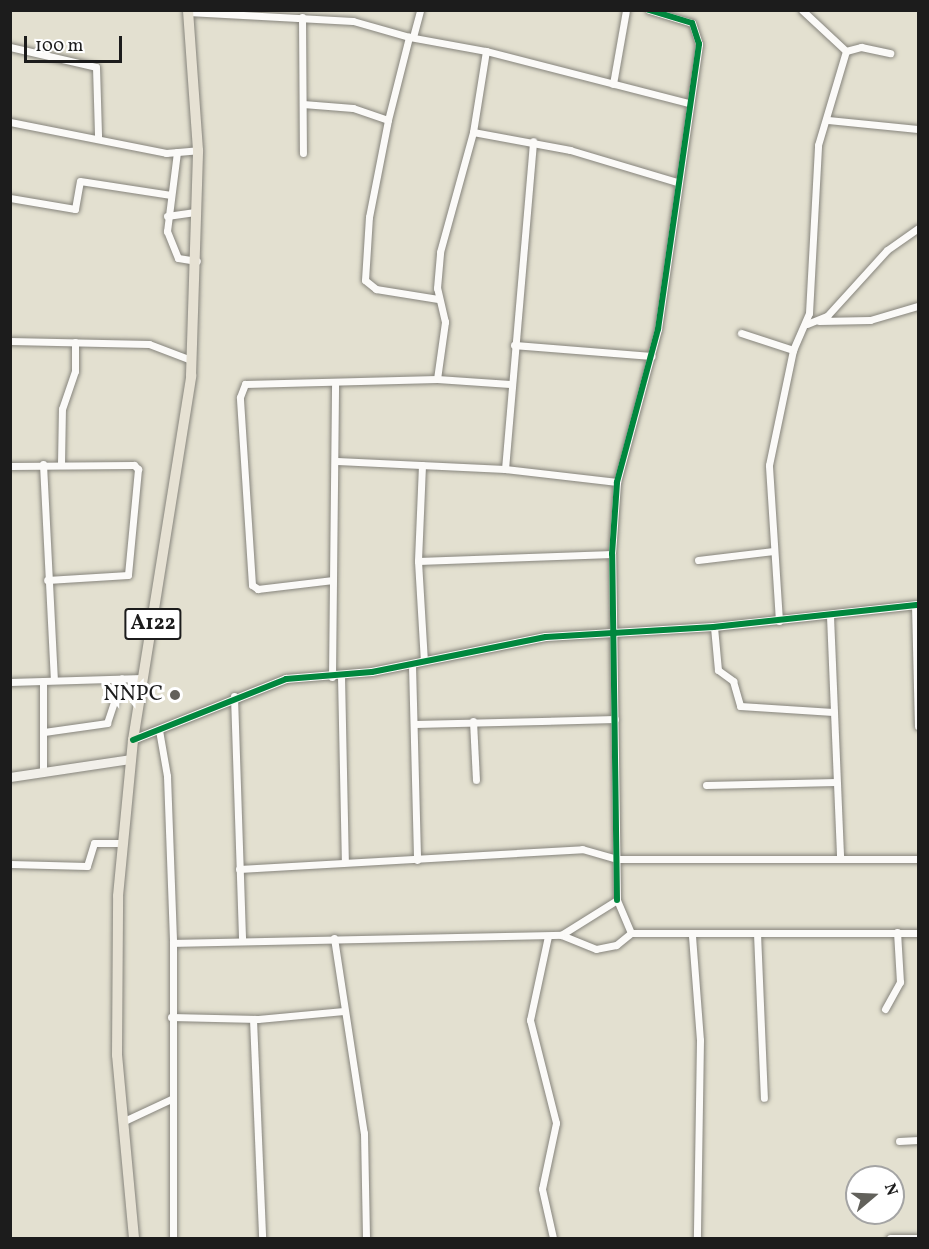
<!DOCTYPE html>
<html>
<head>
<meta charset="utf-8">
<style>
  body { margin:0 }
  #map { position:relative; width:929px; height:1249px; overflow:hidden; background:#e3e0d0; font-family:Vollkorn,serif }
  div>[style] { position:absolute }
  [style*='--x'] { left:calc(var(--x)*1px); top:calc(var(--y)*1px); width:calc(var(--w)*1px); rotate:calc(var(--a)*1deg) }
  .roads { filter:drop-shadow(0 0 2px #86847c) drop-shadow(0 0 2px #86847c) }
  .minor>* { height:7px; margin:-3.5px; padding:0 3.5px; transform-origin:3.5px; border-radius:3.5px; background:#fbfaf8 }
  .tertiary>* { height:8px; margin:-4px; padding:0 4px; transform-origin:4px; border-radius:4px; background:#fbfaf8 }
  .secondary>* { height:9px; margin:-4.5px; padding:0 4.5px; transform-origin:4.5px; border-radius:4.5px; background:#f2f0ea }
  .trunk>* { height:10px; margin:-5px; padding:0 5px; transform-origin:5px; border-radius:5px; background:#e6e1d3 }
  .cycleway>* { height:6px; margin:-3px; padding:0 3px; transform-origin:3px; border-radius:3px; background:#00873e }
  .dots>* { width:16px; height:16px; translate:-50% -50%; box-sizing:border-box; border:3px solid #fff; border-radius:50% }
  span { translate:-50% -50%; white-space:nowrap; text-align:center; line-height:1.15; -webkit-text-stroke:6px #fff; paint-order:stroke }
  .shield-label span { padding:2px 4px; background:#fff; border:2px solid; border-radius:4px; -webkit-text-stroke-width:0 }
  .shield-label { font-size:21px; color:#1c1c1c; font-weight:700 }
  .poi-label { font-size:22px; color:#1c1c1c }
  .right { translate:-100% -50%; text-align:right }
  .frame { position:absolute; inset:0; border:12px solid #1c1c1c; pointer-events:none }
  .north { position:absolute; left:845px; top:1165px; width:60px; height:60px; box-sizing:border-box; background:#fff; border:2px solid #a4a4a4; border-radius:50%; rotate:71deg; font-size:16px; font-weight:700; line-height:24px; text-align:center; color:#1c1c1c }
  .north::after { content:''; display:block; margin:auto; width:21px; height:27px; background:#62615b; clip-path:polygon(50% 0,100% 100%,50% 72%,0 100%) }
  .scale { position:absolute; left:24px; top:36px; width:98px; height:27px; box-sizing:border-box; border:3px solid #1c1c1c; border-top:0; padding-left:8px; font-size:18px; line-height:21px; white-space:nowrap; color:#1c1c1c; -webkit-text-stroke:4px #fff; paint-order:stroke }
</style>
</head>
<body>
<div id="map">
  <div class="roads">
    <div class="minor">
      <i style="--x:188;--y:12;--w:165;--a:3.1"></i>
      <i style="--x:353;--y:21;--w:58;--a:15.9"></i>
      <i style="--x:302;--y:17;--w:136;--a:89.6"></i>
      <i style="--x:413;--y:37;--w:28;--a:-75"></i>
      <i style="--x:10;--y:47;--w:88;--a:13.1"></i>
      <i style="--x:96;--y:67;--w:69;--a:88.3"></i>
      <i style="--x:846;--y:51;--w:16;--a:-15"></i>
      <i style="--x:861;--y:47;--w:30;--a:12"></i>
      <i style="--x:613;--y:84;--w:75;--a:-80"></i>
      <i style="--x:303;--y:104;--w:50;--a:4.6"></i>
      <i style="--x:353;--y:108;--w:37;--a:19"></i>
      <i style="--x:828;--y:120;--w:90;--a:5.7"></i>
      <i style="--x:10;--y:122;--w:159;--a:11.2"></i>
      <i style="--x:166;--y:153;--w:32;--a:-5"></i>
      <i style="--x:473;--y:132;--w:99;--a:10.5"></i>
      <i style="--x:570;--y:150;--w:112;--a:16.7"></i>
      <i style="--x:177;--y:152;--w:80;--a:97.2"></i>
      <i style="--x:167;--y:231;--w:29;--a:68"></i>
      <i style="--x:178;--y:258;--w:19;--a:9"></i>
      <i style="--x:10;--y:198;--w:66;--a:9.6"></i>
      <i style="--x:75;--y:209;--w:28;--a:-80"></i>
      <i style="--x:80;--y:181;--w:92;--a:8.7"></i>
      <i style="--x:167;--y:216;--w:30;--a:-8"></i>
      <i style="--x:438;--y:299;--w:63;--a:-170.8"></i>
      <i style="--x:376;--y:289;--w:14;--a:-141"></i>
      <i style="--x:365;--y:280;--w:63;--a:-86.4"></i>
      <i style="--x:369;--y:217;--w:99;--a:-78.9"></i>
      <i style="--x:388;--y:120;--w:86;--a:-75.8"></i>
      <i style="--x:409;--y:37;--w:78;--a:10.3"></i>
      <i style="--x:819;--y:321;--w:51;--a:-1.1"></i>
      <i style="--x:870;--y:320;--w:50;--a:-16.3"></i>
      <i style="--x:807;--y:324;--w:22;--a:-22"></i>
      <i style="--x:827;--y:316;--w:89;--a:-47.7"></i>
      <i style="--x:887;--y:250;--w:38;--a:-35"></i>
      <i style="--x:741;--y:333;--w:55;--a:18.1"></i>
      <i style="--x:10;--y:341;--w:139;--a:1.2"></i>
      <i style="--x:149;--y:344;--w:45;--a:20.9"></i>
      <i style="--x:514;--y:345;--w:138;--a:4.6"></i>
      <i style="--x:437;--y:379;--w:58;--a:-82"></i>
      <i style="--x:445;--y:322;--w:35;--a:-103"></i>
      <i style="--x:437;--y:288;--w:36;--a:-85"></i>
      <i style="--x:440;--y:252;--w:124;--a:-74.6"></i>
      <i style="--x:473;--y:132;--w:82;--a:-80.9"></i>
      <i style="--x:486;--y:51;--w:210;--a:14.4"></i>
      <i style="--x:337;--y:461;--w:168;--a:2.7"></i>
      <i style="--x:505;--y:469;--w:113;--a:6.6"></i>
      <i style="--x:43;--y:464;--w:216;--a:87.1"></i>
      <i style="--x:61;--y:464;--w:55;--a:-89"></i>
      <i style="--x:62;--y:409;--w:40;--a:-71.1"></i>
      <i style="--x:75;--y:371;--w:29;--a:-90"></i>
      <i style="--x:422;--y:465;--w:96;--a:92.4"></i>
      <i style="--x:418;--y:561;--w:100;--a:86.6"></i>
      <i style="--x:10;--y:466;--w:124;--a:-0.5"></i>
      <i style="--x:134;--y:465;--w:6;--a:45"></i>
      <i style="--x:138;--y:469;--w:106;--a:95.4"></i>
      <i style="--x:128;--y:575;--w:81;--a:176.5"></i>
      <i style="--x:505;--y:469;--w:329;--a:-85.1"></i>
      <i style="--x:698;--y:560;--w:76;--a:-6.8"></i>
      <i style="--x:418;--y:561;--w:194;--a:-2.1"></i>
      <i style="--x:333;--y:580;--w:76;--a:173.2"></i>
      <i style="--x:258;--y:589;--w:7;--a:-146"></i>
      <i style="--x:252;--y:585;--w:188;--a:-93.7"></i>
      <i style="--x:240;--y:397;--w:14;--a:-69"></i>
      <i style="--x:245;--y:384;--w:192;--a:-1.5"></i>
      <i style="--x:437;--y:379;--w:73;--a:3.9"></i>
      <i style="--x:915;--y:605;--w:121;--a:88.6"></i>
      <i style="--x:830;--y:616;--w:243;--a:87.6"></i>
      <i style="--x:779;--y:621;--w:156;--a:-93.7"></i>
      <i style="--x:769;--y:465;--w:117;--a:-78.2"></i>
      <i style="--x:793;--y:350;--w:40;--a:-66.6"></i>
      <i style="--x:809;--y:313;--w:168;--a:-86.9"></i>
      <i style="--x:818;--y:145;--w:98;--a:-73.4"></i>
      <i style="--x:846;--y:51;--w:60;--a:-137"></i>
      <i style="--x:714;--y:627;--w:43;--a:84.7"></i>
      <i style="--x:718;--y:670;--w:19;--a:36"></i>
      <i style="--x:733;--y:681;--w:26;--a:74"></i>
      <i style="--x:740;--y:706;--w:93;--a:3.7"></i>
      <i style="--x:412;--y:665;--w:195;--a:88.5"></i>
      <i style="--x:341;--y:676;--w:186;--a:88.8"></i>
      <i style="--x:332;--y:677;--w:294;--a:-89.4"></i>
      <i style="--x:43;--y:681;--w:91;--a:90"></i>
      <i style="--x:10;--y:682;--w:132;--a:-1.7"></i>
      <i style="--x:234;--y:696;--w:242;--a:88.1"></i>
      <i style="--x:473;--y:721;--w:59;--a:87.1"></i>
      <i style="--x:415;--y:724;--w:200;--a:-1.4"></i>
      <i style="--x:159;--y:730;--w:47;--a:80.1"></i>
      <i style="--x:167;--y:776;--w:167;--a:87.9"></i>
      <i style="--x:173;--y:943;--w:295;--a:90"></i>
      <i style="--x:44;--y:732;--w:64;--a:-8.1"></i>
      <i style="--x:107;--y:723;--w:47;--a:-71.6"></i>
      <i style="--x:706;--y:785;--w:130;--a:-1.3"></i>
      <i style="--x:10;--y:864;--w:77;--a:1.5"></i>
      <i style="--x:87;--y:866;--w:24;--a:-73"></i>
      <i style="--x:94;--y:843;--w:28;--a:0"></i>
      <i style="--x:239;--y:869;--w:344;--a:-3.3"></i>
      <i style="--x:582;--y:849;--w:36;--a:16"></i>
      <i style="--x:617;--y:859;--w:301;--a:0"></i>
      <i style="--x:617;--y:900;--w:346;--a:-90.8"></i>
      <i style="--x:612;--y:554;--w:72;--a:-86"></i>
      <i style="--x:617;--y:482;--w:158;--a:-75"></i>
      <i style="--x:658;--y:329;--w:288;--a:-81.8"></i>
      <i style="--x:699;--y:44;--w:22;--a:-108"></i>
      <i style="--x:692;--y:23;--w:45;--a:-163.2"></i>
      <i style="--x:617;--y:900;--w:36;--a:67"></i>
      <i style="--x:631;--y:933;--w:19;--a:141"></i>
      <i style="--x:616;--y:945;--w:20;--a:169"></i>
      <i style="--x:596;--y:949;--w:38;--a:-158"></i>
      <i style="--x:561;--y:935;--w:66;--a:-32"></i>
      <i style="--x:631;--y:933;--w:287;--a:0"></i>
      <i style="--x:757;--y:933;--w:165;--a:87.6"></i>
      <i style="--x:548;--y:936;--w:86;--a:102.1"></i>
      <i style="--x:530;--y:1020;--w:106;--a:75.8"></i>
      <i style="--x:556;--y:1123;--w:67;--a:102"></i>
      <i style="--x:542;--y:1189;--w:50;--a:77.3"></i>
      <i style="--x:692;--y:936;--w:104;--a:85.6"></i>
      <i style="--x:700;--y:1040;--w:198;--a:90.9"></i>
      <i style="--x:334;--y:938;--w:197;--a:81.3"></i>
      <i style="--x:364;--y:1133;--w:105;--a:88.9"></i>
      <i style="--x:173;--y:943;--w:388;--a:-1.2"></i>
      <i style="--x:885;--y:1009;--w:31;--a:-61"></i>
      <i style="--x:900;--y:982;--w:50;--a:-93.4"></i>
      <i style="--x:171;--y:1017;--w:87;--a:1.3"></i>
      <i style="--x:258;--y:1019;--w:86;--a:-5.3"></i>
      <i style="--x:253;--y:1019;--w:219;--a:87.6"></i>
      <i style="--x:122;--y:1122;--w:54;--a:-25.1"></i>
      <i style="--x:899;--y:1141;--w:19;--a:-3"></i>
      <i style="--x:890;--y:1238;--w:28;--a:0"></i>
    </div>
    <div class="tertiary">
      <i style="--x:133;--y:740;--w:165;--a:-21.7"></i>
      <i style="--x:286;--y:679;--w:86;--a:-4.7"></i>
      <i style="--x:372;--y:672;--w:177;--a:-11.4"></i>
      <i style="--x:546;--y:637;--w:168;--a:-3.4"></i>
      <i style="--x:714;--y:627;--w:205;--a:-6.2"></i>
    </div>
    <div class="secondary">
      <i style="--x:10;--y:777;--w:121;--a:-8.5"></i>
    </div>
    <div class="trunk">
      <i style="--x:134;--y:1238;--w:184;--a:-95.3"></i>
      <i style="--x:117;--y:1055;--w:159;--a:-89.6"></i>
      <i style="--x:118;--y:896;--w:157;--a:-84.5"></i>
      <i style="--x:133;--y:740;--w:369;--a:-80.9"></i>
      <i style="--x:191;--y:376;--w:226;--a:-88.2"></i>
      <i style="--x:198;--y:150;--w:140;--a:-94.1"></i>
    </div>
  </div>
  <div class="cycleway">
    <i style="--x:133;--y:740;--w:165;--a:-21.7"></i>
    <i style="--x:286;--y:679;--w:86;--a:-4.7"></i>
    <i style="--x:372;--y:672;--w:177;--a:-11.4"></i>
    <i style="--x:546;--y:637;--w:168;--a:-3.4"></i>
    <i style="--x:714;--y:627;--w:205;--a:-6.2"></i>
    <i style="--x:617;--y:900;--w:346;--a:-90.8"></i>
    <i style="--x:612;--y:554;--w:72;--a:-86"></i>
    <i style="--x:617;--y:482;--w:158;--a:-75"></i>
    <i style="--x:658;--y:329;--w:288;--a:-81.8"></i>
    <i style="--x:699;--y:44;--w:22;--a:-108"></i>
    <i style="--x:692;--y:23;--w:45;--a:-163.2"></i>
  </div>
  <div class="dots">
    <i style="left:175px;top:695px;background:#62615b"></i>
  </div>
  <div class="shield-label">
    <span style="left:153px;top:624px">A122</span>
  </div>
  <div class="poi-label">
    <span class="right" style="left:163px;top:695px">NNPC</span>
  </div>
  <div class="frame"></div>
  <div class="north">N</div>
  <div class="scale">100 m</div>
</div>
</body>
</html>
